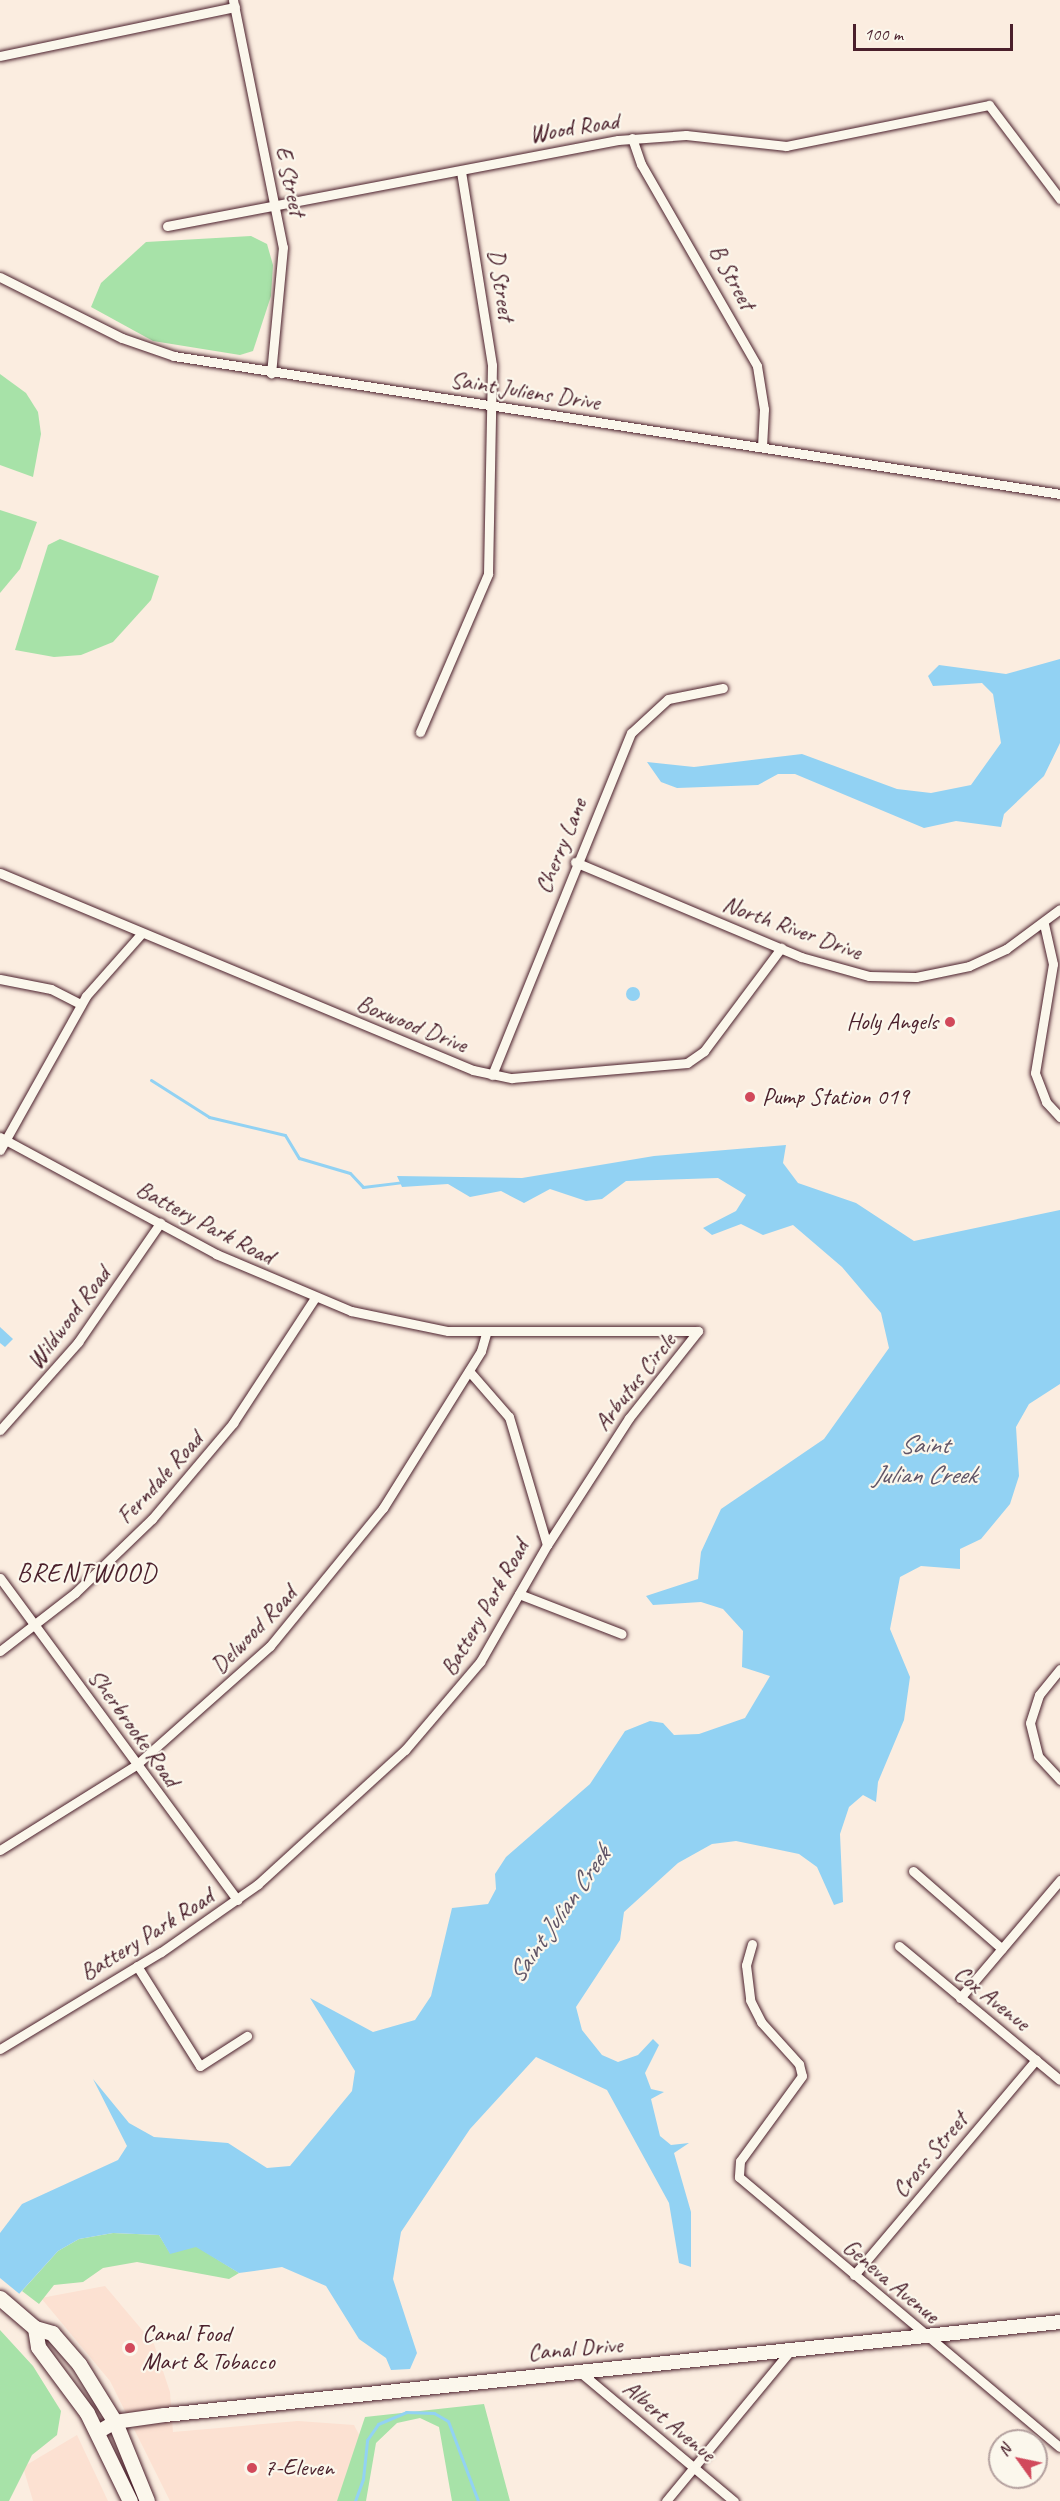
<!DOCTYPE html>
<html>
<head>
<meta charset="utf-8">
<style>
  body { margin:0 }
  #map { position:relative; width:1060px; height:2501px; overflow:hidden; background:#fbede0; font-family:Caveat,sans-serif }
  div>[style] { position:absolute }
  [style*='--x'] { left:calc(var(--x)*1px); top:calc(var(--y)*1px); width:calc(var(--w)*1px); rotate:calc(var(--a)*1deg) }
  .built>* { inset:0; background:#fce1d2 }
  .green>* { inset:0; background:#a7e2a8 }
  .water>* { inset:0; background:#92d2f3 }
  .round { border-radius:50% }
  .pier>* { inset:0; background:#fbede0 }
  .stream>* { height:3px; margin:-1.5px; padding:0 1.5px; transform-origin:1.5px; border-radius:1.5px; background:#92d2f3 }
  .roads { filter:drop-shadow(0 0 2px #4a1f2b) drop-shadow(0 0 2px #4a1f2b) }
  .street>* { height:9px; margin:-4.5px; padding:0 4.5px; transform-origin:4.5px; border-radius:4.5px; background:#fbf7ec }
  .secondary>* { height:14px; margin:-7px; padding:0 7px; transform-origin:7px; border-radius:7px; background:#fbf7ec }
  .primary>* { height:15px; margin:-7.5px; padding:0 7.5px; transform-origin:7.5px; border-radius:7.5px; background:#fbf7ec }
  .dots>* { width:16px; height:16px; translate:-50% -50%; box-sizing:border-box; border:3px solid #fbf7ec; border-radius:50% }
  span { translate:-50% -50%; white-space:nowrap; text-align:center; line-height:1.15; -webkit-text-stroke:4.5px #fbf7ec; paint-order:stroke }
  .street-label { font-size:24px; color:#4a1f2b }
  .poi-label { font-size:24px; color:#4a1f2b }
  .right { translate:-100% -50%; text-align:right }
  .left { translate:0 -50%; text-align:left }
  .water-label { font-size:26px; color:#605567; font-style:italic }
  .neighbourhood-label { font-size:26px; color:#4a1f2b; letter-spacing:1.5px }
  .north { position:absolute; left:988px; top:2429px; width:60px; height:60px; box-sizing:border-box; background:#fbf7ec; border:2px solid #b4a19f; border-radius:50%; rotate:303deg; font-size:16px; font-weight:700; line-height:24px; text-align:center; color:#4a1f2b }
  .north::after { content:''; display:block; margin:auto; width:21px; height:27px; background:#d1495b; clip-path:polygon(50% 0,100% 100%,50% 72%,0 100%) }
  .scale { position:absolute; left:853px; top:24px; width:160px; height:27px; box-sizing:border-box; border:3px solid #4a1f2b; border-top:0; padding-left:8px; font-size:18px; line-height:21px; white-space:nowrap; color:#4a1f2b; -webkit-text-stroke:4px #fbf7ec; paint-order:stroke }
</style>
</head>
<body>
<div id="map">
  <div class="built">
    <i style="clip-path:polygon(105px 2286px,154px 2344px,170px 2392px,173px 2432px,298px 2421px,354px 2425px,363px 2442px,346px 2501px,170px 2501px,110px 2381px,41px 2298px)"></i>
    <i style="clip-path:polygon(77px 2435px,108px 2501px,33px 2501px,23px 2467px)"></i>
  </div>
  <div class="green">
    <i style="clip-path:polygon(251px 236px,267px 244px,273px 265px,271px 296px,253px 351px,240px 355px,153px 341px,91px 307px,101px 283px,146px 242px)"></i>
    <i style="clip-path:polygon(0 374px,26px 393px,38px 412px,41px 434px,33px 477px,0 465px)"></i>
    <i style="clip-path:polygon(0 510px,37px 522px,20px 569px,0 593px)"></i>
    <i style="clip-path:polygon(60px 539px,159px 576px,151px 600px,113px 642px,81px 655px,54px 657px,15px 650px,48px 545px)"></i>
    <i style="clip-path:polygon(113px 2233px,159px 2235px,170px 2253px,196px 2246px,239px 2273px,229px 2279px,137px 2262px,103px 2268px,83px 2282px,54px 2285px,39px 2304px,22px 2291px,58px 2251px,79px 2239px)"></i>
    <i style="clip-path:polygon(0 2330px,33px 2366px,61px 2411px,57px 2435px,32px 2455px,9px 2501px,0 2501px)"></i>
    <i style="clip-path:polygon(484px 2404px,510px 2501px,452px 2501px,439px 2427px,420px 2418px,397px 2423px,376px 2443px,366px 2501px,337px 2501px,365px 2417px)"></i>
  </div>
  <div class="water">
    <i style="clip-path:polygon(1060px 659px,1060px 743px,1044px 776px,1004px 814px,1001px 827px,956px 821px,924px 828px,795px 774px,778px 774px,758px 785px,677px 788px,661px 782px,647px 762px,694px 767px,802px 754px,897px 789px,931px 793px,971px 785px,1001px 743px,993px 694px,982px 683px,933px 686px,928px 676px,939px 665px,1006px 674px)"></i>
    <i class="round" style="left:626px;top:987px;width:14px;height:14px"></i>
    <i style="clip-path:polygon(786px 1145px,783px 1163px,798px 1183px,856px 1203px,914px 1241px,1060px 1210px,1060px 1384px,1029px 1404px,1016px 1427px,1019px 1476px,1010px 1504px,981px 1539px,960px 1549px,960px 1569px,921px 1566px,900px 1577px,890px 1629px,910px 1677px,904px 1720px,878px 1782px,876px 1802px,863px 1795px,849px 1807px,840px 1834px,843px 1902px,834px 1905px,817px 1867px,799px 1854px,736px 1841px,712px 1844px,678px 1863px,624px 1912px,620px 1940px,576px 2007px,582px 2030px,602px 2055px,618px 2062px,638px 2055px,653px 2039px,659px 2045px,645px 2073px,651px 2089px,664px 2092px,651px 2099px,660px 2136px,671px 2145px,689px 2143px,674px 2153px,691px 2212px,691px 2267px,679px 2263px,669px 2203px,607px 2090px,536px 2057px,470px 2129px,401px 2232px,393px 2279px,417px 2353px,410px 2369px,391px 2370px,386px 2358px,359px 2339px,326px 2286px,282px 2267px,239px 2273px,196px 2247px,170px 2254px,159px 2235px,113px 2233px,79px 2239px,58px 2251px,0 2315px,0 2233px,22px 2204px,118px 2160px,127px 2146px,93px 2079px,129px 2123px,154px 2137px,228px 2143px,267px 2168px,290px 2166px,352px 2091px,355px 2071px,310px 1998px,373px 2032px,415px 2020px,431px 1996px,452px 1908px,488px 1904px,496px 1889px,495px 1874px,506px 1857px,590px 1784px,625px 1731px,650px 1721px,663px 1723px,674px 1735px,699px 1734px,745px 1718px,770px 1676px,742px 1667px,743px 1631px,723px 1609px,701px 1602px,653px 1605px,646px 1596px,698px 1579px,701px 1552px,721px 1509px,824px 1439px,889px 1348px,881px 1313px,842px 1267px,793px 1225px,763px 1235px,741px 1224px,712px 1235px,703px 1228px,736px 1211px,746px 1195px,718px 1178px,626px 1181px,602px 1199px,586px 1201px,550px 1189px,524px 1203px,501px 1191px,470px 1197px,448px 1184px,402px 1187px,397px 1176px,522px 1178px,654px 1156px)"></i>
    <i style="clip-path:polygon(0 1327px,13px 1339px,5px 1347px,0 1343px)"></i>
  </div>
  <div class="pier">
    <i style="clip-path:polygon(0 2278px,22px 2296px,0 2318px)"></i>
  </div>
  <div class="stream">
    <i style="--x:151;--y:1080;--w:69;--a:32.5"></i>
    <i style="--x:209;--y:1117;--w:78;--a:13.3"></i>
    <i style="--x:285;--y:1135;--w:27;--a:59"></i>
    <i style="--x:299;--y:1158;--w:53;--a:16.4"></i>
    <i style="--x:350;--y:1173;--w:19;--a:47"></i>
    <i style="--x:363;--y:1187;--w:38;--a:-7"></i>
    <i style="--x:355;--y:2501;--w:23;--a:-70"></i>
    <i style="--x:363;--y:2479;--w:39;--a:-84"></i>
    <i style="--x:367;--y:2440;--w:19;--a:-55"></i>
    <i style="--x:378;--y:2424;--w:30;--a:-23"></i>
    <i style="--x:406;--y:2412;--w:28;--a:2"></i>
    <i style="--x:434;--y:2413;--w:16;--a:30"></i>
    <i style="--x:448;--y:2421;--w:85;--a:69.4"></i>
  </div>
  <div class="roads">
    <div class="street">
      <i style="--x:233;--y:0;--w:252;--a:78.6"></i>
      <i style="--x:283;--y:247;--w:127;--a:95.4"></i>
      <i style="--x:0;--y:56;--w:240;--a:-11.8"></i>
      <i style="--x:632;--y:138;--w:28;--a:71"></i>
      <i style="--x:641;--y:164;--w:233;--a:60.1"></i>
      <i style="--x:757;--y:366;--w:44;--a:80.8"></i>
      <i style="--x:764;--y:409;--w:38;--a:93"></i>
      <i style="--x:167;--y:226;--w:459;--a:-10.8"></i>
      <i style="--x:618;--y:140;--w:68;--a:-4.2"></i>
      <i style="--x:686;--y:135;--w:101;--a:6.3"></i>
      <i style="--x:786;--y:146;--w:207;--a:-11.4"></i>
      <i style="--x:989;--y:105;--w:118;--a:52.9"></i>
      <i style="--x:0;--y:277;--w:136;--a:26.6"></i>
      <i style="--x:122;--y:338;--w:55;--a:19.1"></i>
      <i style="--x:174;--y:356;--w:897;--a:8.85"></i>
      <i style="--x:420;--y:732;--w:172;--a:-66.7"></i>
      <i style="--x:488;--y:574;--w:209;--a:-88.9"></i>
      <i style="--x:492;--y:365;--w:196;--a:-99.1"></i>
      <i style="--x:575;--y:862;--w:245;--a:22.8"></i>
      <i style="--x:801;--y:957;--w:71;--a:15.6"></i>
      <i style="--x:869;--y:976;--w:47;--a:1.2"></i>
      <i style="--x:916;--y:977;--w:54;--a:-11.7"></i>
      <i style="--x:969;--y:966;--w:41;--a:-24.7"></i>
      <i style="--x:1006;--y:949;--w:67;--a:-36.5"></i>
      <i style="--x:0;--y:873;--w:512;--a:22.61"></i>
      <i style="--x:473;--y:1070;--w:40;--a:12"></i>
      <i style="--x:512;--y:1078;--w:176;--a:-4.9"></i>
      <i style="--x:687;--y:1063;--w:21;--a:-35"></i>
      <i style="--x:704;--y:1051;--w:129;--a:-53.2"></i>
      <i style="--x:1044;--y:924;--w:41;--a:77.3"></i>
      <i style="--x:1053;--y:964;--w:110;--a:99.4"></i>
      <i style="--x:1035;--y:1073;--w:31;--a:69"></i>
      <i style="--x:1046;--y:1102;--w:21;--a:47"></i>
      <i style="--x:0;--y:979;--w:52;--a:11.1"></i>
      <i style="--x:51;--y:989;--w:33;--a:27"></i>
      <i style="--x:492;--y:1075;--w:369;--a:-67.9"></i>
      <i style="--x:631;--y:733;--w:50;--a:-42.6"></i>
      <i style="--x:668;--y:699;--w:56;--a:-11.3"></i>
      <i style="--x:0;--y:1137;--w:246;--a:28.4"></i>
      <i style="--x:216;--y:1254;--w:147;--a:22.9"></i>
      <i style="--x:351;--y:1311;--w:99;--a:11.7"></i>
      <i style="--x:448;--y:1331;--w:250;--a:0"></i>
      <i style="--x:698;--y:1331;--w:111;--a:128.4"></i>
      <i style="--x:629;--y:1418;--w:151;--a:122.8"></i>
      <i style="--x:0;--y:1150;--w:176;--a:-60.8"></i>
      <i style="--x:86;--y:996;--w:84;--a:-48.4"></i>
      <i style="--x:0;--y:1430;--w:118;--a:-48.4"></i>
      <i style="--x:78;--y:1342;--w:145;--a:-55.4"></i>
      <i style="--x:0;--y:1578;--w:400;--a:53.6"></i>
      <i style="--x:519;--y:1594;--w:110;--a:21.2"></i>
      <i style="--x:0;--y:1651;--w:95;--a:-37.7"></i>
      <i style="--x:75;--y:1593;--w:107;--a:-43.9"></i>
      <i style="--x:152;--y:1519;--w:126;--a:-49.8"></i>
      <i style="--x:233;--y:1423;--w:148;--a:-56.8"></i>
      <i style="--x:1060;--y:1669;--w:33;--a:129"></i>
      <i style="--x:1039;--y:1695;--w:29;--a:108"></i>
      <i style="--x:1030;--y:1723;--w:34;--a:76"></i>
      <i style="--x:1038;--y:1756;--w:33;--a:47"></i>
      <i style="--x:0;--y:1850;--w:160;--a:-32"></i>
      <i style="--x:136;--y:1765;--w:179;--a:-41.6"></i>
      <i style="--x:270;--y:1646;--w:178;--a:-50.7"></i>
      <i style="--x:383;--y:1508;--w:185;--a:-58"></i>
      <i style="--x:481;--y:1351;--w:19;--a:-74"></i>
      <i style="--x:913;--y:1871;--w:118;--a:41.2"></i>
      <i style="--x:752;--y:1944;--w:22;--a:106"></i>
      <i style="--x:746;--y:1965;--w:35;--a:83"></i>
      <i style="--x:750;--y:2000;--w:25;--a:63"></i>
      <i style="--x:761;--y:2022;--w:57;--a:47.9"></i>
      <i style="--x:799;--y:2064;--w:12;--a:76"></i>
      <i style="--x:802;--y:2076;--w:105;--a:126.1"></i>
      <i style="--x:740;--y:2161;--w:16;--a:94"></i>
      <i style="--x:739;--y:2177;--w:419;--a:40.1"></i>
      <i style="--x:899;--y:1946;--w:209;--a:39.8"></i>
      <i style="--x:137;--y:1966;--w:118;--a:57.8"></i>
      <i style="--x:200;--y:2066;--w:56;--a:-32.6"></i>
      <i style="--x:960;--y:1998;--w:155;--a:-49.7"></i>
      <i style="--x:0;--y:2049;--w:188;--a:-31.1"></i>
      <i style="--x:161;--y:1952;--w:118;--a:-35"></i>
      <i style="--x:258;--y:1884;--w:199;--a:-42.4"></i>
      <i style="--x:405;--y:1750;--w:116;--a:-49.6"></i>
      <i style="--x:480;--y:1662;--w:135;--a:-60.2"></i>
      <i style="--x:547;--y:1545;--w:134;--a:-106.5"></i>
      <i style="--x:509;--y:1417;--w:61;--a:-131"></i>
      <i style="--x:854;--y:2275;--w:282;--a:-49.8"></i>
      <i style="--x:580;--y:2372;--w:201;--a:40"></i>
      <i style="--x:666;--y:2501;--w:196;--a:-50.4"></i>
    </div>
    <div class="secondary">
      <i style="--x:98;--y:2432;--w:20;--a:-30"></i>
      <i style="--x:115;--y:2422;--w:50;--a:-8"></i>
      <i style="--x:165;--y:2415;--w:900;--a:-5.93"></i>
    </div>
    <div class="primary">
      <i style="--x:0;--y:2298;--w:46;--a:40.6"></i>
      <i style="--x:35;--y:2328;--w:18;--a:16"></i>
      <i style="--x:52;--y:2333;--w:41;--a:48.9"></i>
      <i style="--x:79;--y:2364;--w:68;--a:58.2"></i>
      <i style="--x:115;--y:2422;--w:85;--a:67.9"></i>
      <i style="--x:35;--y:2328;--w:19;--a:81"></i>
      <i style="--x:38;--y:2347;--w:82;--a:53.4"></i>
      <i style="--x:87;--y:2413;--w:98;--a:64"></i>
    </div>
  </div>
  <div class="dots">
    <i style="left:950px;top:1022px;background:#d1495b"></i>
    <i style="left:750px;top:1097px;background:#d1495b"></i>
    <i style="left:130px;top:2348px;background:#d1495b"></i>
    <i style="left:252px;top:2468px;background:#d1495b"></i>
  </div>
  <div class="street-label">
    <span style="left:574px;top:128px;rotate:-9deg">Wood Road</span>
    <span style="left:290px;top:181px;rotate:77deg">E Street</span>
    <span style="left:732px;top:277px;rotate:61deg">B Street</span>
    <span style="left:501px;top:285px;rotate:81deg">D Street</span>
    <span style="left:525px;top:391px;rotate:9deg">Saint Juliens Drive</span>
    <span style="left:561px;top:846px;rotate:-68deg">Cherry Lane</span>
    <span style="left:792px;top:928px;rotate:20deg">North River Drive</span>
    <span style="left:412px;top:1024px;rotate:22deg">Boxwood Drive</span>
    <span style="left:205px;top:1223px;rotate:28deg">Battery Park Road</span>
    <span style="left:69px;top:1318px;rotate:-53deg">Wildwood Road</span>
    <span style="left:635px;top:1382px;rotate:-52deg">Arbutus Circle</span>
    <span style="left:160px;top:1478px;rotate:-48deg">Ferndale Road</span>
    <span style="left:485px;top:1608px;rotate:-60deg">Battery Park Road</span>
    <span style="left:254px;top:1630px;rotate:-46deg">Delwood Road</span>
    <span style="left:134px;top:1728px;rotate:54deg">Sherbrooke Road</span>
    <span style="left:147px;top:1935px;rotate:-32deg">Battery Park Road</span>
    <span style="left:992px;top:1998px;rotate:39deg">Cox Avenue</span>
    <span style="left:930px;top:2155px;rotate:-50deg">Cross Street</span>
    <span style="left:891px;top:2281px;rotate:40deg">Geneva Avenue</span>
    <span style="left:575px;top:2349px;rotate:-5deg">Canal Drive</span>
    <span style="left:669px;top:2421px;rotate:40deg">Albert Avenue</span>
  </div>
  <div class="poi-label">
    <span class="right" style="left:938px;top:1022px">Holy Angels</span>
    <span class="left" style="left:762px;top:1097px">Pump Station 019</span>
    <span class="left" style="left:142px;top:2348px">Canal Food<br>Mart &amp; Tobacco</span>
    <span class="left" style="left:264px;top:2468px">7-Eleven</span>
  </div>
  <div class="water-label">
    <span style="left:924px;top:1460px">Saint<br>Julian Creek</span>
    <span style="left:559px;top:1915px;rotate:-55deg">Saint Julian Creek</span>
  </div>
  <div class="neighbourhood-label">
    <span style="left:87px;top:1573px">BRENTWOOD</span>
  </div>
  <div class="north">N</div>
  <div class="scale">100 m</div>
</div>
</body>
</html>
